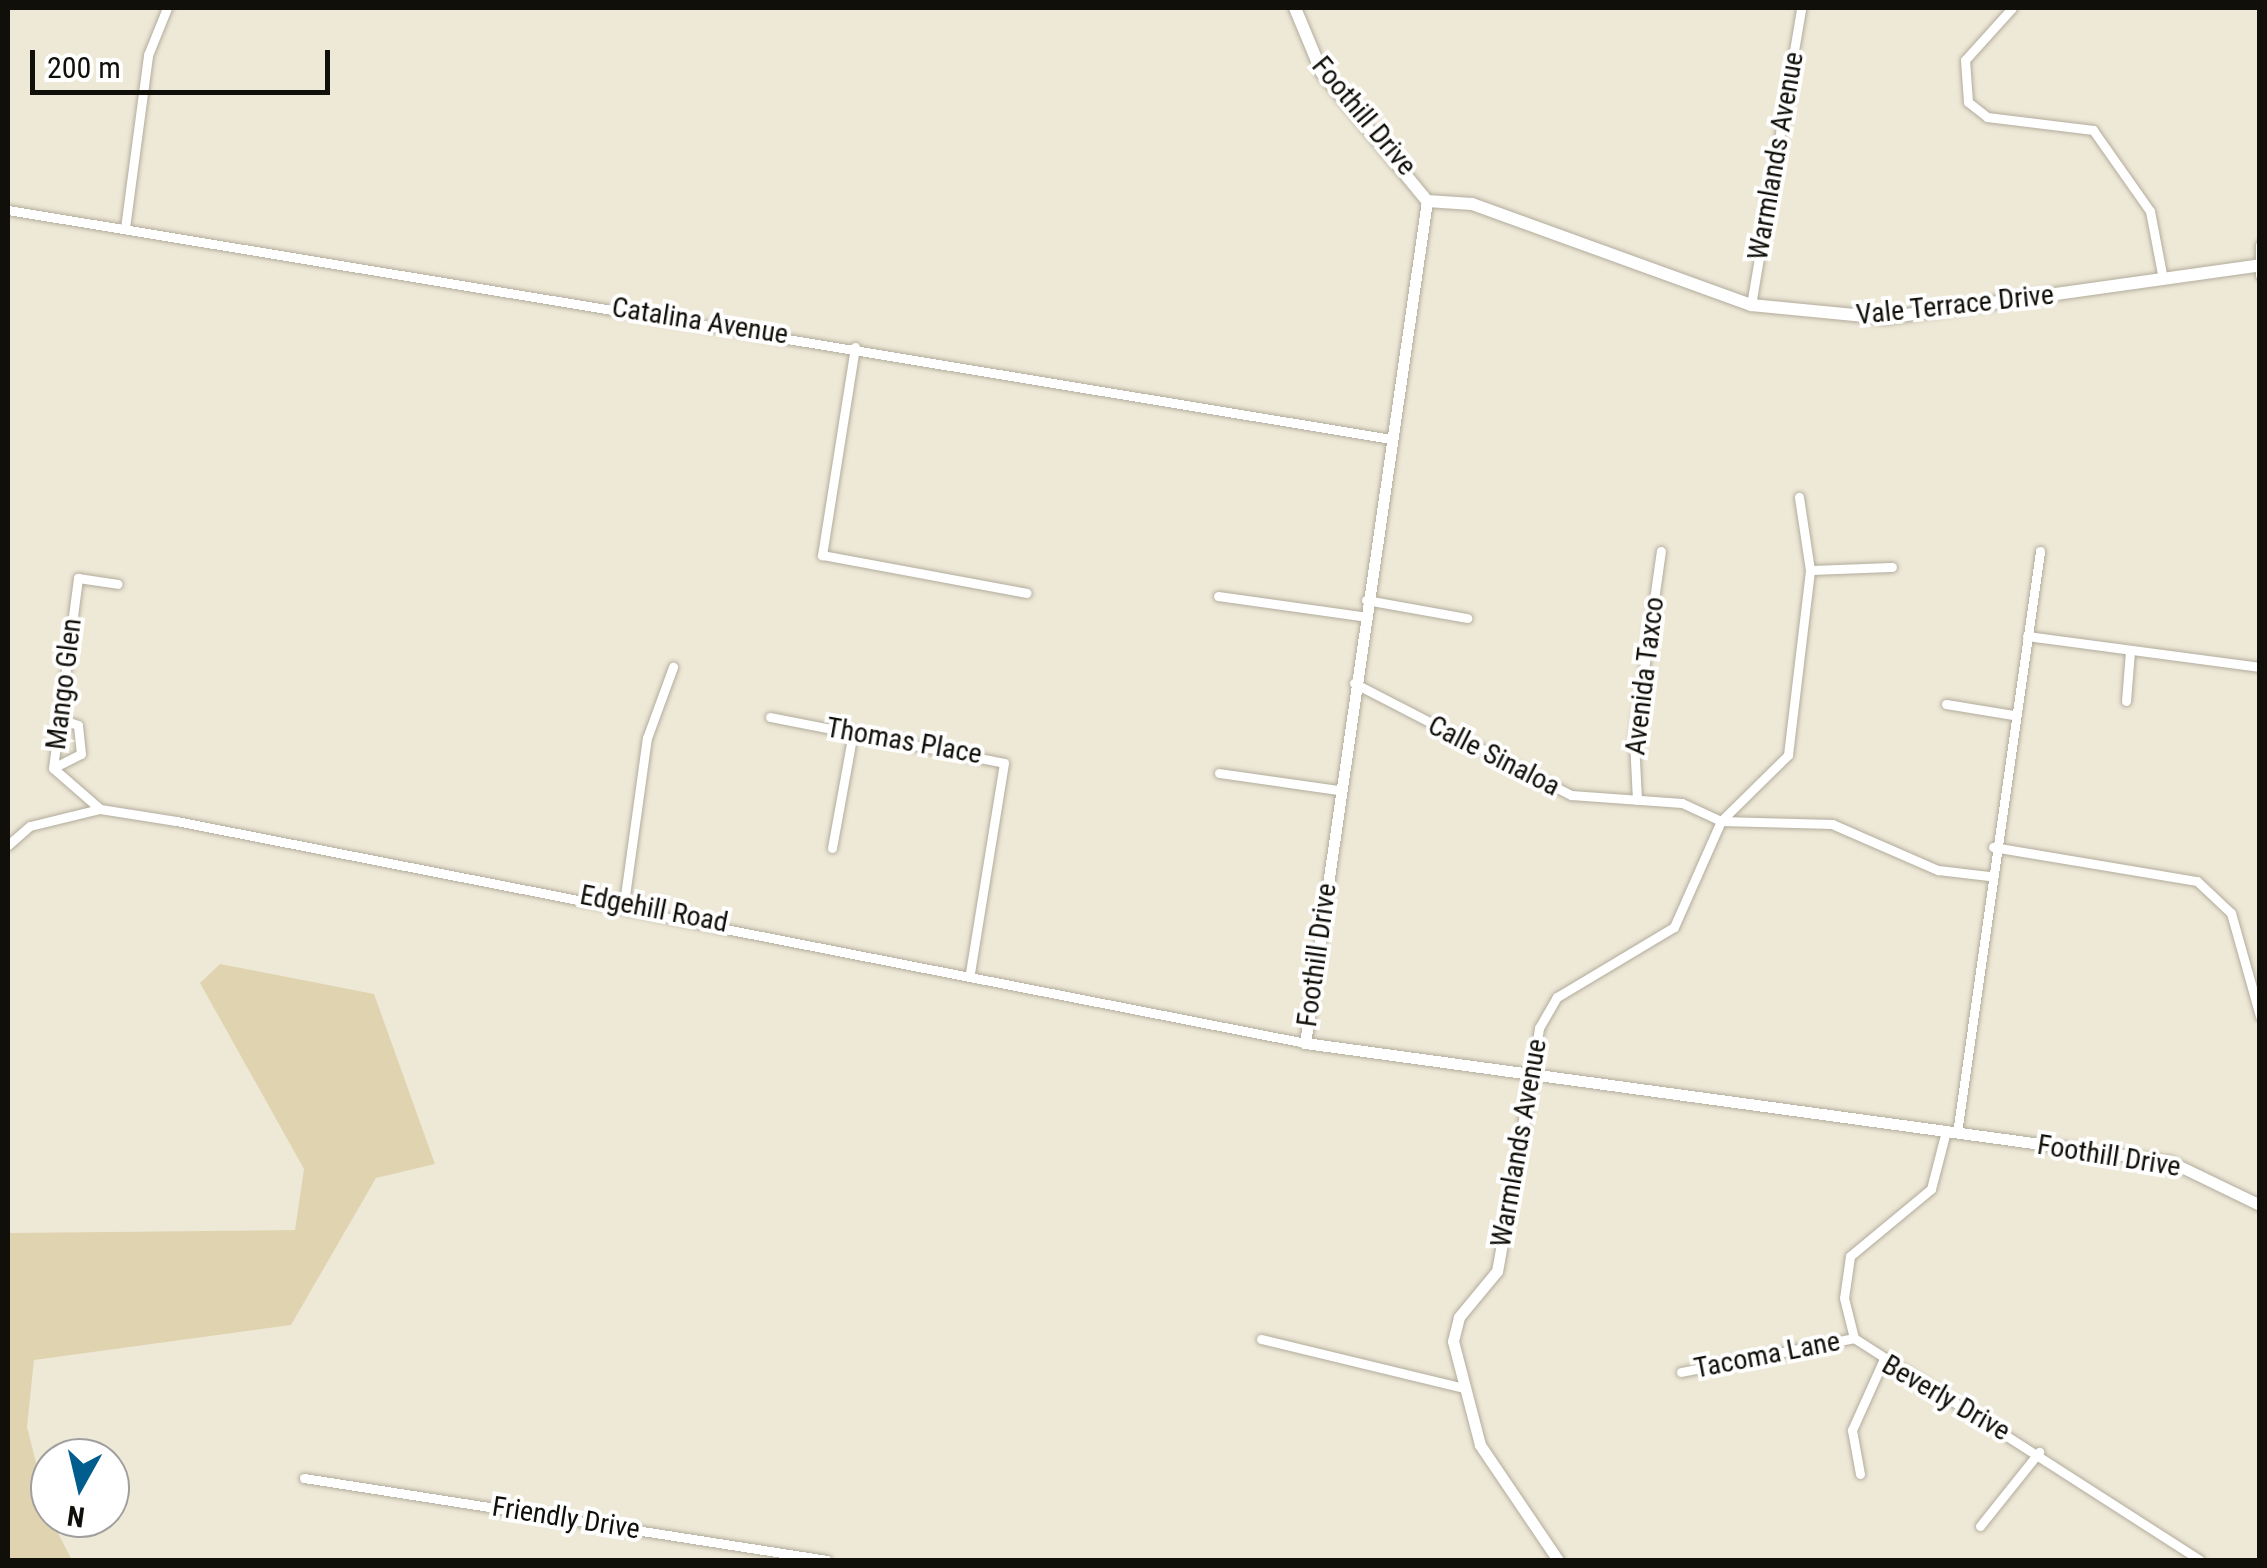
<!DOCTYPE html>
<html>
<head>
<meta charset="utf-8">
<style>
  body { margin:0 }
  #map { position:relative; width:2267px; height:1568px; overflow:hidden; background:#eee8d7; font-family:"Roboto Condensed",sans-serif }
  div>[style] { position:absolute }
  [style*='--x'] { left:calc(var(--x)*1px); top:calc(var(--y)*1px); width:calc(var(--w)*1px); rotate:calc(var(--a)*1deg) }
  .green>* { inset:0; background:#e0d4b0 }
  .roads { filter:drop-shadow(0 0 2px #b2ac9c) drop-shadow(0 0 2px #b2ac9c) }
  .minor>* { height:9px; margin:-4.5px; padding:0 4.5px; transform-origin:4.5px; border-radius:4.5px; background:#fff }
  .tertiary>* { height:11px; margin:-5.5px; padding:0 5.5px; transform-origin:5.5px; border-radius:5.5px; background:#fff }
  .secondary>* { height:12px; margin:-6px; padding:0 6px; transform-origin:6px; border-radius:6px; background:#fff }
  span { translate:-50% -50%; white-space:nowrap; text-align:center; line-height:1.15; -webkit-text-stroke:8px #fff; paint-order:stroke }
  .street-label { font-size:28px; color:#110f09 }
  .frame { position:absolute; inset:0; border:10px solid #110f09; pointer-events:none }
  .north { position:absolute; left:30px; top:1438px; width:100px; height:100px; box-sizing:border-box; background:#fff; border:2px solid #a09f9d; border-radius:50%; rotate:188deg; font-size:28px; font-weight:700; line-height:40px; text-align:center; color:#110f09 }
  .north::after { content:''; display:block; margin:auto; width:35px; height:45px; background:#005d8d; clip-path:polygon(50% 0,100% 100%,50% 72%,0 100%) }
  .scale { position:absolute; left:30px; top:50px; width:300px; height:45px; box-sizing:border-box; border:5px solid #110f09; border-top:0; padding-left:12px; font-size:30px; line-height:35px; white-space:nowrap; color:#110f09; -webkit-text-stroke:8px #fff; paint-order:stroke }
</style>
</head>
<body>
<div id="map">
  <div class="green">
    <i style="clip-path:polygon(220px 964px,374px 994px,435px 1164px,376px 1178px,291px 1325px,34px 1360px,27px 1427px,50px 1518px,72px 1560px,8px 1560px,8px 1233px,295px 1230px,304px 1169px,200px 983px)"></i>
  </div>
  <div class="roads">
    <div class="minor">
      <i style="--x:2012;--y:8;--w:70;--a:132.1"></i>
      <i style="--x:1965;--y:60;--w:42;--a:85.9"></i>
      <i style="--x:1968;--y:102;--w:24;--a:38"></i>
      <i style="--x:1987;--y:117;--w:107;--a:7"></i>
      <i style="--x:2093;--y:130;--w:99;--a:54.9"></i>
      <i style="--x:2150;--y:211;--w:69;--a:79.2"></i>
      <i style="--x:8;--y:210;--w:1402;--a:9.4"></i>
      <i style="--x:125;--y:228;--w:175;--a:-82.4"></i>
      <i style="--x:148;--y:55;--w:51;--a:-68"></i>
      <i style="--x:2260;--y:245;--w:30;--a:90"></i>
      <i style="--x:1751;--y:305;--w:301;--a:-80.4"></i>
      <i style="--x:855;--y:347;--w:211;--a:99"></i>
      <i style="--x:822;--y:555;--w:208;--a:10.5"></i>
      <i style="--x:1810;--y:570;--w:82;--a:-2.1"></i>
      <i style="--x:1218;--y:596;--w:144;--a:8"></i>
      <i style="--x:1366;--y:600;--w:103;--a:10.1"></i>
      <i style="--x:2027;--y:636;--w:235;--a:7.6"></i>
      <i style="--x:1354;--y:683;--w:244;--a:27.3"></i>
      <i style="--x:1571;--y:795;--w:111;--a:4.1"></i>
      <i style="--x:1682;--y:803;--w:43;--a:24.8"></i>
      <i style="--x:1721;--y:821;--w:111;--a:1.5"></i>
      <i style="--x:1832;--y:824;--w:116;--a:23.5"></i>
      <i style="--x:1938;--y:870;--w:51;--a:6.7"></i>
      <i style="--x:2126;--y:701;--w:50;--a:-85.4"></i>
      <i style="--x:1946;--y:704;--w:68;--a:9.3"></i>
      <i style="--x:770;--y:717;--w:238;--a:11.1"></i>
      <i style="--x:1004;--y:763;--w:212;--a:99.2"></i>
      <i style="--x:53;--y:768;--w:31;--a:-27"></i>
      <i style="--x:81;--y:754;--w:29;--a:-96"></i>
      <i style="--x:78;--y:725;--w:19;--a:-162"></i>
      <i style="--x:1219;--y:773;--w:121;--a:8.1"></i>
      <i style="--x:1637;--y:800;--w:60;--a:-92.9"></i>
      <i style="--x:1634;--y:740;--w:191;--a:-81.9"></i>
      <i style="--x:100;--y:809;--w:62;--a:-138.9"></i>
      <i style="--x:53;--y:768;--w:192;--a:-82.5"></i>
      <i style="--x:78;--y:578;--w:40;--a:8.5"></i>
      <i style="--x:8;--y:845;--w:29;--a:-41"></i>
      <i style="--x:30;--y:826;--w:72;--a:-13.7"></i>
      <i style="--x:100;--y:809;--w:77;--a:9"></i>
      <i style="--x:176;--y:821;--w:1151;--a:11.12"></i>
      <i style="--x:1993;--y:847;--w:207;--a:9.5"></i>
      <i style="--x:2197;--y:881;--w:47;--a:43.3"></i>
      <i style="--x:2231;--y:913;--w:107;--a:74.3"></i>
      <i style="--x:832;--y:848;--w:118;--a:-79.7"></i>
      <i style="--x:624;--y:903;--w:167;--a:-82.1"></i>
      <i style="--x:647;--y:738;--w:76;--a:-69.9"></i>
      <i style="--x:1532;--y:1075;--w:48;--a:-81.5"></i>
      <i style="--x:1539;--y:1028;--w:36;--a:-60"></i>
      <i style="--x:1557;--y:997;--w:136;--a:-30.9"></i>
      <i style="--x:1674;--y:927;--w:116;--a:-66.1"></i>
      <i style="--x:1721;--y:821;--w:94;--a:-44.6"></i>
      <i style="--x:1788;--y:755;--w:186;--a:-83.2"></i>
      <i style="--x:1810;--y:570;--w:74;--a:-98.6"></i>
      <i style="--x:1946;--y:1131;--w:60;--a:104.5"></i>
      <i style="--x:1931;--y:1189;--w:105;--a:140.4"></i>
      <i style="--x:1850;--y:1256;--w:42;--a:98.1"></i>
      <i style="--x:1844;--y:1298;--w:41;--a:76"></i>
      <i style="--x:1854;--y:1338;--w:411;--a:32.7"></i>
      <i style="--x:1957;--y:1133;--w:588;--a:-81.88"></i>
      <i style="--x:1261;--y:1339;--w:209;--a:13.6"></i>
      <i style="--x:1681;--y:1372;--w:176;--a:-11.1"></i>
      <i style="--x:1860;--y:1474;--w:45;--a:-100.3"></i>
      <i style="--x:1852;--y:1430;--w:76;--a:-65.8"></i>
      <i style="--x:304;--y:1478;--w:529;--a:8.91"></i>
      <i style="--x:1980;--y:1526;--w:95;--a:-51.4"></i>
    </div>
    <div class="tertiary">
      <i style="--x:1427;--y:201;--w:851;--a:98.24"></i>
      <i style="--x:1305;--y:1043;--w:874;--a:7.82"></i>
      <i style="--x:2171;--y:1162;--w:99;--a:25.8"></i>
      <i style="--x:1532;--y:1075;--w:199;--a:100.1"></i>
      <i style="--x:1497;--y:1271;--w:60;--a:129.6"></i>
      <i style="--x:1459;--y:1317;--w:25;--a:104"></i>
      <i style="--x:1453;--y:1341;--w:107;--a:75.4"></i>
      <i style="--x:1480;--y:1445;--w:139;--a:55.9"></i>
    </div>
    <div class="secondary">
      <i style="--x:1295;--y:8;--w:70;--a:67.4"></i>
      <i style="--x:1322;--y:73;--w:166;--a:50.6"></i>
      <i style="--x:1427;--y:201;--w:45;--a:3.8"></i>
      <i style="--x:1472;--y:204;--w:297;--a:19.9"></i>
      <i style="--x:1751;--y:305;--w:135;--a:5.5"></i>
      <i style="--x:1885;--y:318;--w:379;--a:-8"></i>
    </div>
  </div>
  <div class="street-label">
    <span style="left:1364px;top:116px;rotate:50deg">Foothill Drive</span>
    <span style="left:1776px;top:156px;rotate:-80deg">Warmlands Avenue</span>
    <span style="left:1955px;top:305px;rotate:-6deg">Vale Terrace Drive</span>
    <span style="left:700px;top:321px;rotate:9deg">Catalina Avenue</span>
    <span style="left:1645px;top:676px;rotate:-83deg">Avenida Taxco</span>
    <span style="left:64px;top:684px;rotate:-83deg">Mango Glen</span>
    <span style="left:904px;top:741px;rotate:10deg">Thomas Place</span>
    <span style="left:1494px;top:756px;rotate:27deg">Calle Sinaloa</span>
    <span style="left:654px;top:909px;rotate:11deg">Edgehill Road</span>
    <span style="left:1317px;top:955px;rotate:-82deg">Foothill Drive</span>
    <span style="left:1519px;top:1143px;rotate:-80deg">Warmlands Avenue</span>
    <span style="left:2109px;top:1156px;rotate:9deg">Foothill Drive</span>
    <span style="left:1767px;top:1355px;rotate:-11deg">Tacoma Lane</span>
    <span style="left:1946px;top:1398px;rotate:30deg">Beverly Drive</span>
    <span style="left:566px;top:1518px;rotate:9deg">Friendly Drive</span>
  </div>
  <div class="frame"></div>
  <div class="north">N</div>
  <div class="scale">200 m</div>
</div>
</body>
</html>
